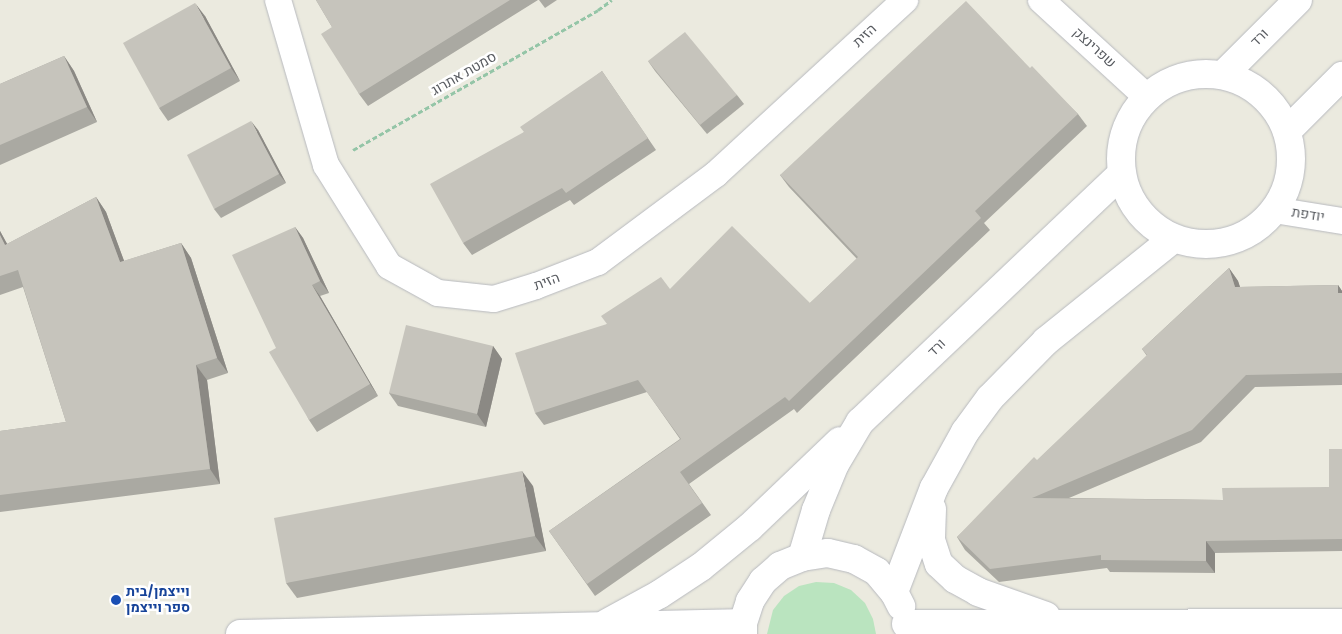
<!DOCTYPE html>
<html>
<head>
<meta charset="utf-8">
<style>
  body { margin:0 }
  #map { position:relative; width:1342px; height:634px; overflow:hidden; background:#ebeadf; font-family:"Fira Sans Condensed",Heebo,sans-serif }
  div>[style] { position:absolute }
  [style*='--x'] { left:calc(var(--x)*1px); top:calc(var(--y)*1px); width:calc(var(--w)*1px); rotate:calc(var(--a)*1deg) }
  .green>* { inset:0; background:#bae4bf }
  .path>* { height:3px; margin-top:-1.5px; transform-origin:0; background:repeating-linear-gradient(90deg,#94c5a7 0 5px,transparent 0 7.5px) }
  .roads { filter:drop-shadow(0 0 1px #b7b9be) drop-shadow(0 0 1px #b7b9be) }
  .street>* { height:26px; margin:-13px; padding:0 13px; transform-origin:13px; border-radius:13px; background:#fff }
  .secondary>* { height:28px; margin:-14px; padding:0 14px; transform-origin:14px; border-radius:14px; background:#fff }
  .secondary>.ring { margin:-14px; padding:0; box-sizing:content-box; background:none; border:28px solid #fff; border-radius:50% }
  .wall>* { inset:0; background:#aaa9a2 }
  .shaded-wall>* { inset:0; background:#8b8984 }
  .building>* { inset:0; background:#c6c4bc }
  .dots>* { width:14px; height:14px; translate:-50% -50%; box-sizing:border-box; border:2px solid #fff; border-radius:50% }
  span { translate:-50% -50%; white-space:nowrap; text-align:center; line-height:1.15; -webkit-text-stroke:5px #fff; paint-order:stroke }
  .street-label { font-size:14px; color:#585b60 }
  .transit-label { font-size:14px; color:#164399; font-weight:700 }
  .left { translate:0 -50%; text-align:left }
</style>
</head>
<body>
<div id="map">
  <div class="green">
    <i style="clip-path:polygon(816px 582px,834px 583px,851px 590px,865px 603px,873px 619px,876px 634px,767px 634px,773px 610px,784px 596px,799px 586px)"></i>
  </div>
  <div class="path">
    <i style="--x:353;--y:150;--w:282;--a:-29.7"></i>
    <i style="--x:598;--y:10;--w:17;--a:-36"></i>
  </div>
  <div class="roads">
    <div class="street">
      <i style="--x:278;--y:0;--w:172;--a:73.8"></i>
      <i style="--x:326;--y:165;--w:119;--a:58"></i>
      <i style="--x:389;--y:266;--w:56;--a:28.9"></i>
      <i style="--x:438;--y:293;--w:56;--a:6.1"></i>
      <i style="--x:494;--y:299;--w:44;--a:-17.2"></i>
      <i style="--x:536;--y:286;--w:66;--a:-21.2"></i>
      <i style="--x:598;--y:262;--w:147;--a:-36.7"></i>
      <i style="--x:716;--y:174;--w:257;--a:-42.6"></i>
      <i style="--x:1041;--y:0;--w:144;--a:42.5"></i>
      <i style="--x:1274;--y:210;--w:69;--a:9.2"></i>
    </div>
    <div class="secondary">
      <i class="ring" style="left:1121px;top:74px;width:142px;height:142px"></i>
      <i style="--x:1223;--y:75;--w:106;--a:-45"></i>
      <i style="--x:1287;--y:131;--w:78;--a:-45"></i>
      <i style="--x:932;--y:509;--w:31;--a:92"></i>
      <i style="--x:931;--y:540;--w:25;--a:72"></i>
      <i style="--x:939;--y:564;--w:22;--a:43"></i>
      <i style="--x:955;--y:579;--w:26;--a:29"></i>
      <i style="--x:978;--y:592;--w:72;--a:19.4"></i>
      <i style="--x:802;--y:557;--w:49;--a:-73.4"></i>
      <i style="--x:816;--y:510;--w:50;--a:-67.6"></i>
      <i style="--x:835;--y:464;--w:49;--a:-59.2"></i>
      <i style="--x:860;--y:422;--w:361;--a:-43.5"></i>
      <i style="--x:894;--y:592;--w:111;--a:-69"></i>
      <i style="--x:934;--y:488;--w:64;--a:-61"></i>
      <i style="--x:965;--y:432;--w:42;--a:-53.7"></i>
      <i style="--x:990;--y:398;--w:80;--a:-45.5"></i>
      <i style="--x:1046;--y:341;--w:164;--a:-38.8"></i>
      <i style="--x:607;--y:623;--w:60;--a:-28.7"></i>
      <i style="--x:660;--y:594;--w:49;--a:-33.4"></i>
      <i style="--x:701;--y:567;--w:63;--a:-39.2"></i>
      <i style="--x:750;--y:527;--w:124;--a:-43.7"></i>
      <i style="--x:906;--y:624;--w:436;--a:-0.1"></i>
      <i style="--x:240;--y:634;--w:503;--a:-1.25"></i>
      <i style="--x:743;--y:634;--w:11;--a:-90"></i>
      <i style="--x:743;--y:623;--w:23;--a:-72"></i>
      <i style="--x:750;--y:601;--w:24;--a:-57"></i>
      <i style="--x:763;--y:581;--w:23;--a:-41"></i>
      <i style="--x:780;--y:566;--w:24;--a:-22"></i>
      <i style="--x:802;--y:557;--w:26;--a:-9"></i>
      <i style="--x:828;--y:553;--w:27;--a:13"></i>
      <i style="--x:854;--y:559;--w:26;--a:29"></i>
      <i style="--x:877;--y:572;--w:26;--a:50"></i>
      <i style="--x:894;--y:592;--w:16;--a:63"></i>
    </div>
  </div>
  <div class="wall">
    <i style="clip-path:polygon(316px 0,538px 0,368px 106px,359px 94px,332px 27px)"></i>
    <i style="clip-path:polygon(539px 0,557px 0,545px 8px)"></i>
    <i style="clip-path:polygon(205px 16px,240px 81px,168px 121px,159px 108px)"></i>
    <i style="clip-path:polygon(64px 56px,74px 71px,97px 122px,0 165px,0 84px)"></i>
    <i style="clip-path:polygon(648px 61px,737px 95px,744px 104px,707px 134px,655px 71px)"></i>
    <i style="clip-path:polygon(1030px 68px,1078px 114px,1087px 126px,984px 223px,990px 230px,797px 413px,794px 409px,689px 484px,711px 515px,595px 596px,549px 531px,680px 439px,647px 392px,544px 425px,535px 413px,607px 324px,810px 303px,857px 259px,789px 187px,780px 175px)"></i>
    <i style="clip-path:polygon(602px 71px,656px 150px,574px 205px,570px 200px,472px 255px,463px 243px,524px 132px)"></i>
    <i style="clip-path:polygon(258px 130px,286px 183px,221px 218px,214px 209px)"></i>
    <i style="clip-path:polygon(96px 197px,106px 212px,124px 261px,181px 243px,191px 258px,228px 373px,207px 380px,220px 484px,0 512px,0 431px,66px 422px,23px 287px,0 295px,0 231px,7px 244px)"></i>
    <i style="clip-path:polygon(295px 227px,303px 238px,329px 293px,320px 296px,378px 396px,317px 432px,309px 420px,276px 348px)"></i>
    <i style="clip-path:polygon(1229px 268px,1238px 281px,1240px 287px,1338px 285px,1342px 291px,1342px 385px,1255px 387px,1201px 442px,1069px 498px,1223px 500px,1329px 487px,1342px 449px,1342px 551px,1215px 553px,1215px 573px,1110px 572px,1107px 568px,999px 582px,965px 550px,957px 537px,1147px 356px,1142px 349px)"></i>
    <i style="clip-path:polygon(493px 346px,502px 359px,486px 427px,398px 406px,389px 393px)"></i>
    <i style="clip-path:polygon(533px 486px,546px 551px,297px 598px,286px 583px)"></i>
  </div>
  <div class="shaded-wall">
    <i style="clip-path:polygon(195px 3px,205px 16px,240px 81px,231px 68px)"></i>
    <i style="clip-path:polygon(64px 56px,74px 71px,97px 122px,87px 107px)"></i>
    <i style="clip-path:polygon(251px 121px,258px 130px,286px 183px,279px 174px)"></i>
    <i style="clip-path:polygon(96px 197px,106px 212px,130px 277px,120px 262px)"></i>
    <i style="clip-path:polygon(295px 227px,303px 238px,329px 293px,320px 281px)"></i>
    <i style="clip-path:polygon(0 231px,16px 260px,5px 245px,0 235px)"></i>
    <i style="clip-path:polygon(181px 243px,191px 258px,228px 373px,217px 358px)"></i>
    <i style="clip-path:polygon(1229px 268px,1238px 281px,1244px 299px,1235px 287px)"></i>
    <i style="clip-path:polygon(312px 285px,320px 296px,378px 396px,370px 384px)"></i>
    <i style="clip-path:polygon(1338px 285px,1342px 291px,1342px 299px,1338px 293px)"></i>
    <i style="clip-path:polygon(493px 346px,502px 359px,486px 427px,477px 414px)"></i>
    <i style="clip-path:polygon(196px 365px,207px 380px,220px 484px,210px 469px)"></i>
    <i style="clip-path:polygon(522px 471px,533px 486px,546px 551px,535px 536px)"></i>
    <i style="clip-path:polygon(1206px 541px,1215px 553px,1215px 573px,1206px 561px)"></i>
  </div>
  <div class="building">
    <i style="clip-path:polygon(316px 0,510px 0,359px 94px,321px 34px,332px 27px)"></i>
    <i style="clip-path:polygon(966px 1px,1030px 68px,1032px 66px,1078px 114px,975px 211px,981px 218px,789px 401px,785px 397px,680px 472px,702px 503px,587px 584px,549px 531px,681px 439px,638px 380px,535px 413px,515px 353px,607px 324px,601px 316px,661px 277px,670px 289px,732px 226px,810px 303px,858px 257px,780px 175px)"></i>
    <i style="clip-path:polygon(195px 3px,231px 68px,159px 108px,123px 43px)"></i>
    <i style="clip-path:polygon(685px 32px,737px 95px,700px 125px,648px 61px)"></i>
    <i style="clip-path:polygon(64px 56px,87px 107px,0 145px,0 84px)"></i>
    <i style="clip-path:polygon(602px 71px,648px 138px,566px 193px,562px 188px,463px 243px,430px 184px,524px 132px,520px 127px)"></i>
    <i style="clip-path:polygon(251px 121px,279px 174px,214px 209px,187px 155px)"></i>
    <i style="clip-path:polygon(96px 197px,120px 262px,181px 243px,217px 358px,196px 365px,210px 469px,0 495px,0 431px,66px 422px,18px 270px,0 276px,0 235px,5px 245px)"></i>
    <i style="clip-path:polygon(295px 227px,320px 281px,312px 285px,370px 384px,309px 420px,269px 352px,276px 348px,232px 255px)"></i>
    <i style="clip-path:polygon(1229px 268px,1235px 287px,1338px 285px,1338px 293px,1342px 293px,1342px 373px,1246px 375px,1192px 430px,1032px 498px,1223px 500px,1222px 488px,1329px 487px,1329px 449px,1342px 449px,1342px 539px,1206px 541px,1206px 561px,1101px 560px,1101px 555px,990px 569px,957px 537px,1034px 457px,1037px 460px,1147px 355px,1142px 349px)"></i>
    <i style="clip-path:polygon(406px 325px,493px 346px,477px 414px,389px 393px)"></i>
    <i style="clip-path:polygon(522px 471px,535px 536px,286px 583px,274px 518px)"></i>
  </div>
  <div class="dots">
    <i style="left:116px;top:600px;background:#1a4fb4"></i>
  </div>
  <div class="street-label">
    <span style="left:865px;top:36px;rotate:-43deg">הזית</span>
    <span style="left:1260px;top:38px;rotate:-45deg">ורד</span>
    <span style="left:1094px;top:48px;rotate:42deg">שפרינצק</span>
    <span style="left:464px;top:74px;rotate:-30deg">סמטת אתרוג</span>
    <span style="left:1308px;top:215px;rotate:9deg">יודפת</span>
    <span style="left:547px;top:282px;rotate:-20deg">הזית</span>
    <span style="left:937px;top:348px;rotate:-44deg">ורד</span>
  </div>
  <div class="transit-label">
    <span class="left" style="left:126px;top:600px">וייצמן/בית<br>ספר וייצמן</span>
  </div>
</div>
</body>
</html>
